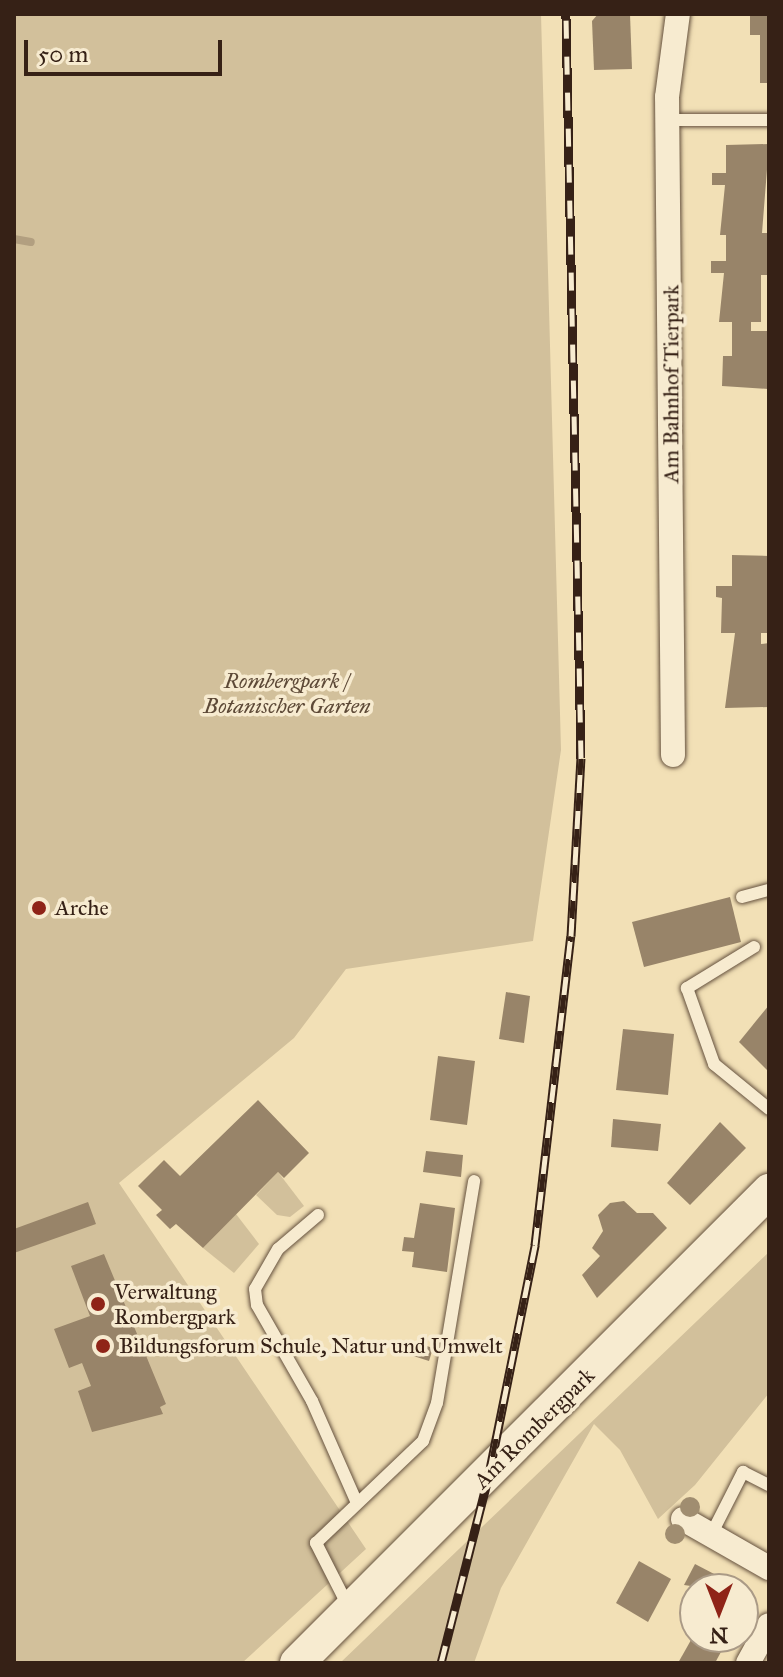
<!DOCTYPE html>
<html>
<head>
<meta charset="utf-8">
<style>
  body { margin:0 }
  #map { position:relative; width:783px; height:1677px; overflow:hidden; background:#f2e0b6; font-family:"IM FELL Great Primer",serif }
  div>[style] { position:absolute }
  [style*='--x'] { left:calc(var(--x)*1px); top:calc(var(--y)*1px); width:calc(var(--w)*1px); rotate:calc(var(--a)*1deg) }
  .green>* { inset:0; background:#d2c09b }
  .stream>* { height:8px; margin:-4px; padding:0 4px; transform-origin:4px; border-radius:4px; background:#b29f80 }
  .building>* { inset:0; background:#988469 }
  .roads { filter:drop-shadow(0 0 2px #65513e) drop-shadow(0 0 2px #65513e) }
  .lane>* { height:12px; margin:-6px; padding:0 6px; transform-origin:6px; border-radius:6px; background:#f7ebd0 }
  .street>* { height:24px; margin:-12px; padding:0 12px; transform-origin:12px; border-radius:12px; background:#f7ebd0 }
  .secondary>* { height:34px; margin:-17px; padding:0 17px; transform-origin:17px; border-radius:17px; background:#f7ebd0 }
  .rail>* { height:9px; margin-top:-4.5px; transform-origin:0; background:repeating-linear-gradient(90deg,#f7ebd0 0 18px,#362116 0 36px); box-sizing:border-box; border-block:2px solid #362116 }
  .trees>* { width:20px; height:20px; margin:-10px; border-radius:50%; background:#a08d70 }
  .dots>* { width:22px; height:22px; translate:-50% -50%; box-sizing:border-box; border:4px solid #f7ebd0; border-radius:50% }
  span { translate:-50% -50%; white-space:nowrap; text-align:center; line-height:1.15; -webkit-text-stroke:7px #f7ebd0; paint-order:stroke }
  .street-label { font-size:22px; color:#362116 }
  .park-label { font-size:22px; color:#5d4937; font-style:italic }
  .poi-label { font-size:22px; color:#362116 }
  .left { translate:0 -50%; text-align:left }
  .frame { position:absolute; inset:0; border:16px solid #362116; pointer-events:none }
  .north { position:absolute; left:679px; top:1573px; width:80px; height:80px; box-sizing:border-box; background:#f7ebd0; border:2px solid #aa9a86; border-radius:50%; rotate:180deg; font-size:22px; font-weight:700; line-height:32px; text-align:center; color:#362116 }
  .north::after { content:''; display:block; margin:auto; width:28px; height:36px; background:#8f2418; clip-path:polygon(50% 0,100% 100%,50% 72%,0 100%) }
  .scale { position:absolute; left:24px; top:40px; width:198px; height:36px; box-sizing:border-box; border:4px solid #362116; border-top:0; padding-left:10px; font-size:24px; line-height:28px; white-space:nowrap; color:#362116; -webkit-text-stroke:6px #f7ebd0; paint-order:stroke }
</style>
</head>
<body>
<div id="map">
  <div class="green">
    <i style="clip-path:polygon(14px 14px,541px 14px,561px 750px,533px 941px,346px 969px,294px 1038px,119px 1183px,366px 1549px,242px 1663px,14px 1663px)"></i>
    <i style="clip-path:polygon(278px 1172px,304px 1206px,290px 1217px,277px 1215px,256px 1195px)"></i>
    <i style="clip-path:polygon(236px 1214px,259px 1244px,234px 1273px,203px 1248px)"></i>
    <i style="clip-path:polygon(769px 1252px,769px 1393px,695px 1485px,658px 1519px,620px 1450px,594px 1424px,501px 1588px,474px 1663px,340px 1663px)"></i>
  </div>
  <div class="stream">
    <i style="--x:14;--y:239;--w:17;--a:10"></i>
  </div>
  <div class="building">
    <i style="clip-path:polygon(598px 14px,630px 14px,632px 69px,594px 70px,592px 21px)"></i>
    <i style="clip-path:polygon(750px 14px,769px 14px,769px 83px,760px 83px,760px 35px,750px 35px)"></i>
    <i style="clip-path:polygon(769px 144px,762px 233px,769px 233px,769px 275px,761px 275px,761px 322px,751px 322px,751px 331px,769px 331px,768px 389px,722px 386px,723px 356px,732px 356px,732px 322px,719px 322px,724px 273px,711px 273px,711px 261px,726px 261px,726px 235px,720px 235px,725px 185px,712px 185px,712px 173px,726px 173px,726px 145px)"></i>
    <i style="clip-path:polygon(732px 555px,769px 556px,769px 633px,761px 633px,761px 644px,769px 643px,769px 707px,725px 708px,735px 633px,721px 633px,722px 598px,716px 597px,716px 586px,732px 586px)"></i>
    <i style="clip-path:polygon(730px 897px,741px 942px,644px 967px,632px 922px)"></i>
    <i style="clip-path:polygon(506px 992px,530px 996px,524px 1043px,499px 1039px)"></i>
    <i style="clip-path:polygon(769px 1005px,769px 1072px,739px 1042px)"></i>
    <i style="clip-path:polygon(623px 1029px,674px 1034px,668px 1095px,616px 1090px)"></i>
    <i style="clip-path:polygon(438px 1056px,475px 1061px,467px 1125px,430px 1120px)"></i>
    <i style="clip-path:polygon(258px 1100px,309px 1153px,284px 1178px,278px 1172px,203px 1248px,176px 1224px,170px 1229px,156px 1215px,162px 1210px,138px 1186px,164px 1160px,180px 1176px)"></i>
    <i style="clip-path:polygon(613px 1119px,661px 1124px,658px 1151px,611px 1147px)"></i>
    <i style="clip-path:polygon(720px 1122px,746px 1148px,690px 1205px,667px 1183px)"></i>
    <i style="clip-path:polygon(426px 1151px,463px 1155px,461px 1177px,423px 1172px)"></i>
    <i style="clip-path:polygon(624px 1201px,637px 1213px,653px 1213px,667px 1228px,597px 1298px,582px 1275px,600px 1256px,592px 1248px,603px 1231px,598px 1215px,610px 1203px)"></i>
    <i style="clip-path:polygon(88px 1202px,96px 1224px,14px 1253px,14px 1229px)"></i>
    <i style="clip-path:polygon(420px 1203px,455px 1208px,447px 1272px,412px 1267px,414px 1252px,402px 1251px,404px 1237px,414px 1238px)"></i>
    <i style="clip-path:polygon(104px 1254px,166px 1404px,160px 1407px,163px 1414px,92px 1432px,78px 1391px,91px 1386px,82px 1363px,69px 1368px,54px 1329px,90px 1316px,71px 1266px)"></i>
    <i style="clip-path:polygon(408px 1340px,433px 1348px,429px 1361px,404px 1353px)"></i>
    <i style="clip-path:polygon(639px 1561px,671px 1579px,648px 1622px,616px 1603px)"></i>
    <i style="clip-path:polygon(695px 1564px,718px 1576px,711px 1589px,684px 1585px)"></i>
    <i style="clip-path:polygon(695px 1633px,729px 1637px,715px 1663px,678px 1663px)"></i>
  </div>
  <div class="roads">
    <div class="lane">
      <i style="--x:667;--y:120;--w:102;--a:0"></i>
      <i style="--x:742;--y:897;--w:28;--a:-15"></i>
      <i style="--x:754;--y:947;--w:79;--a:148.5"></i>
      <i style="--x:687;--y:988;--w:81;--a:70.4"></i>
      <i style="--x:714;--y:1064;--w:71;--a:39.3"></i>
      <i style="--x:318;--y:1215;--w:52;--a:139.6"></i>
      <i style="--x:278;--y:1249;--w:46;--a:119.9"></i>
      <i style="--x:255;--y:1289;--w:16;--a:83"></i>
      <i style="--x:257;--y:1305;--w:111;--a:60.2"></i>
      <i style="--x:312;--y:1401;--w:111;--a:66.2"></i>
      <i style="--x:711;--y:1535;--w:71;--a:-63.1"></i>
      <i style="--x:743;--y:1472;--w:29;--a:27"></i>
      <i style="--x:348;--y:1606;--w:71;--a:-116.9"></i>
      <i style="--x:316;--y:1543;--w:148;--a:-43.6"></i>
      <i style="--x:423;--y:1441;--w:40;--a:-69.8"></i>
      <i style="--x:437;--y:1403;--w:225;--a:-80.5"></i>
    </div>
    <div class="street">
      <i style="--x:673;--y:755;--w:658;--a:-90.52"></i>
      <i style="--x:667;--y:97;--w:84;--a:-82.5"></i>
      <i style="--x:683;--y:1519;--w:99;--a:29.7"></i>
      <i style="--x:748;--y:1663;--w:43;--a:-61.1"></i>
    </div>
    <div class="secondary">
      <i style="--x:297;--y:1663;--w:668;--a:-45"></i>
    </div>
  </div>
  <div class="rail">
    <i style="--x:441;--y:1663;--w:195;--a:-75.7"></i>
    <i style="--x:489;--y:1474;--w:234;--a:-78.6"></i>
    <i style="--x:535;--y:1245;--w:311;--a:-83.4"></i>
    <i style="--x:571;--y:936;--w:178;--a:-86.8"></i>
    <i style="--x:581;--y:758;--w:744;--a:-91.16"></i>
  </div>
  <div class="trees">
    <i style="left:690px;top:1507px"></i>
    <i style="left:675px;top:1534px"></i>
  </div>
  <div class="dots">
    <i style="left:39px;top:908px;background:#8f2418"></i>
    <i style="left:98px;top:1304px;background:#8f2418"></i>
    <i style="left:103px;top:1346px;background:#8f2418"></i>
  </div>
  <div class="street-label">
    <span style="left:671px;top:384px;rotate:-90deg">Am Bahnhof Tierpark</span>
    <span style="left:534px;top:1428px;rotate:-45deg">Am Rombergpark</span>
  </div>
  <div class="park-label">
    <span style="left:287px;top:693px">Rombergpark /<br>Botanischer Garten</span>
  </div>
  <div class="poi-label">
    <span class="left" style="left:55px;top:908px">Arche</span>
    <span class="left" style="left:114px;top:1304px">Verwaltung<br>Rombergpark</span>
    <span class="left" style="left:119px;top:1346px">Bildungsforum Schule, Natur und Umwelt</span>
  </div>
  <div class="frame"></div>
  <div class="north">N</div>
  <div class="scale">50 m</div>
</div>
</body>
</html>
